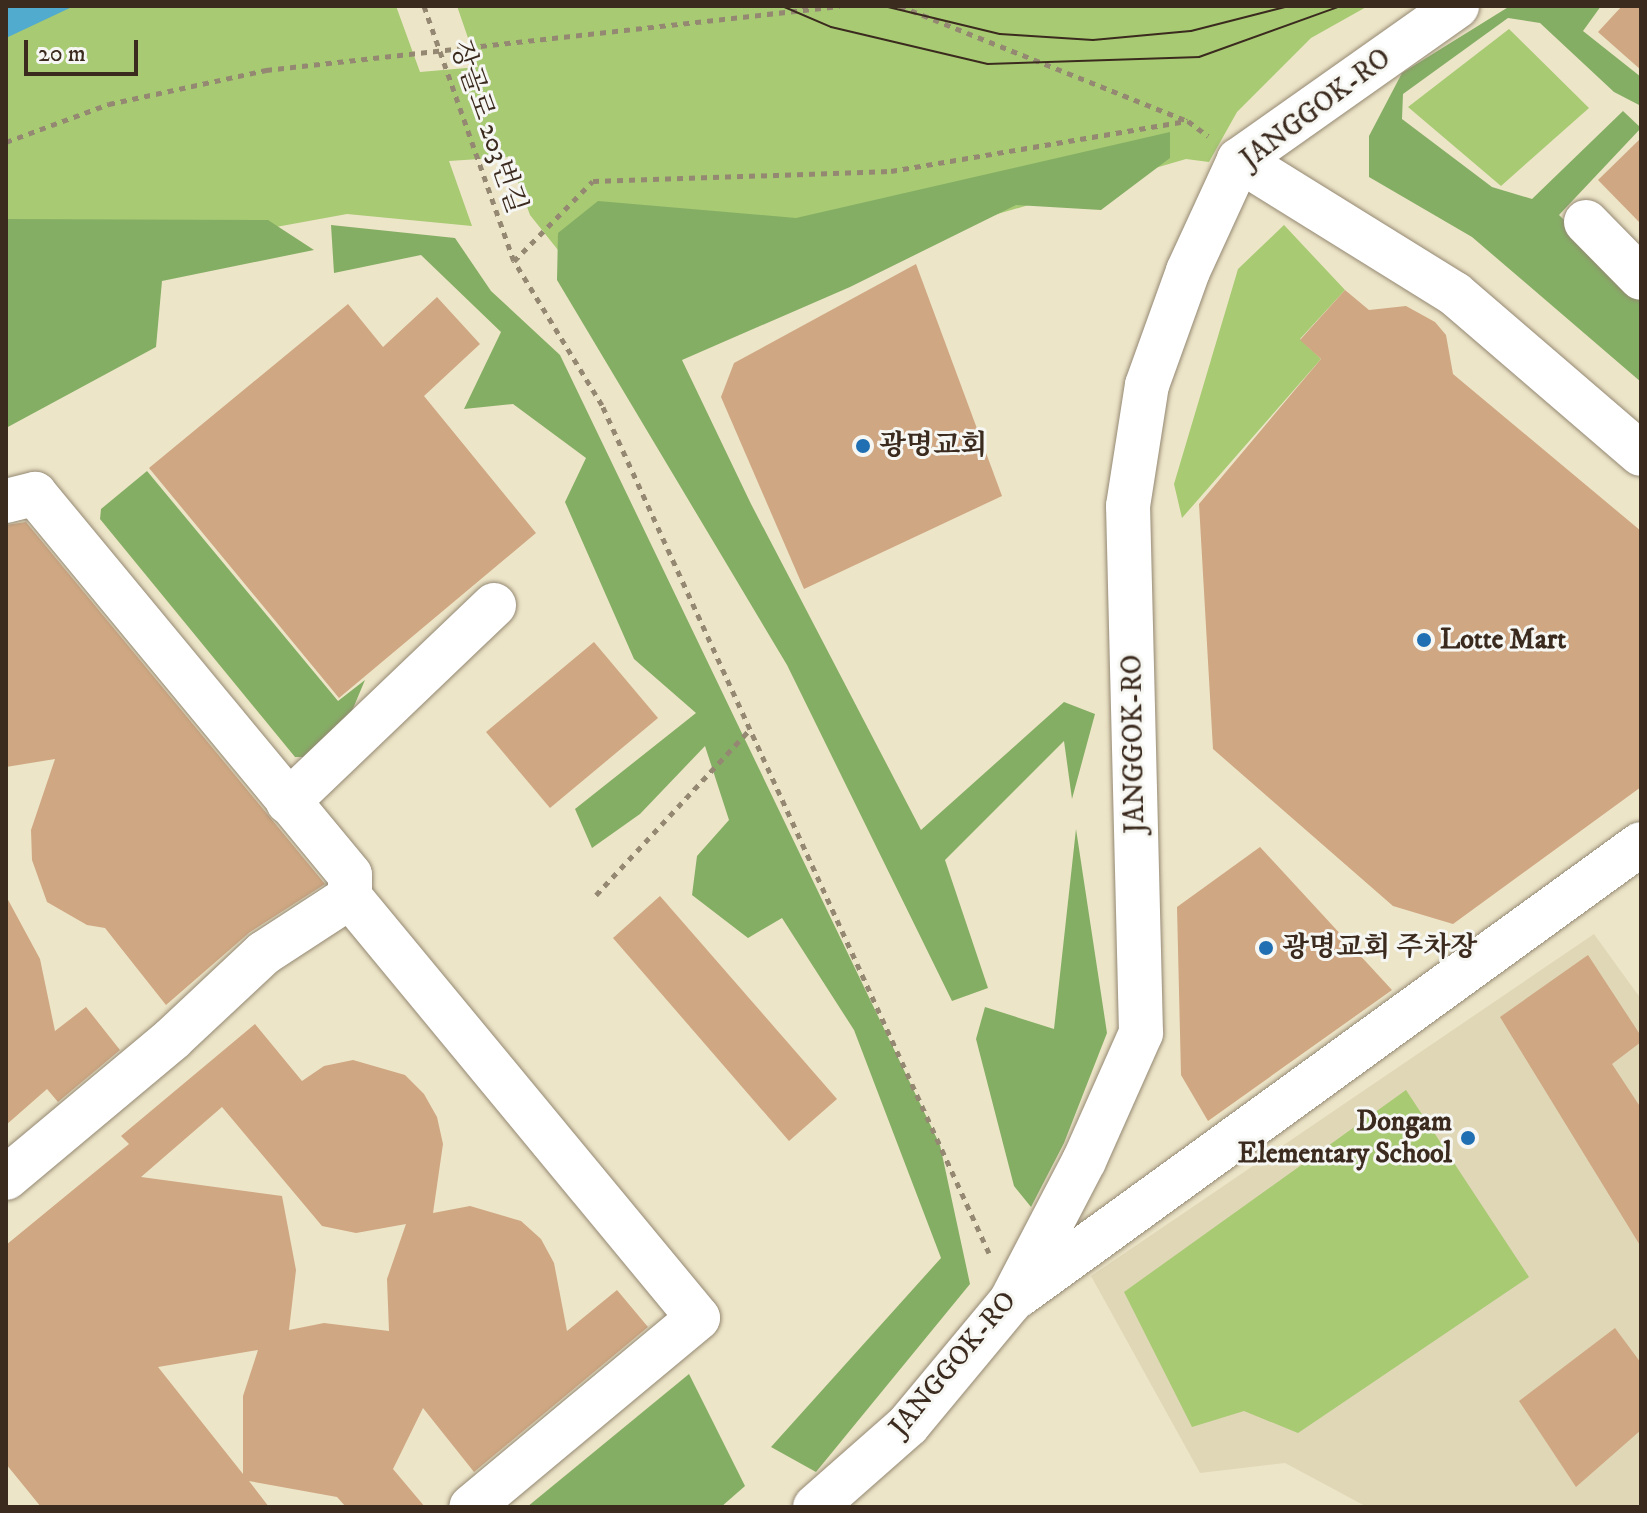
<!DOCTYPE html>
<html>
<head>
<meta charset="utf-8">
<style>
  body { margin:0 }
  #map { position:relative; width:1647px; height:1513px; overflow:hidden; background:#ede5c8; font-family:"IM FELL DW Pica","Noto Serif KR",serif }
  div>[style] { position:absolute }
  [style*='--x'] { left:calc(var(--x)*1px); top:calc(var(--y)*1px); width:calc(var(--w)*1px); rotate:calc(var(--a)*1deg) }
  .built>* { inset:0; background:#e0d7b7 }
  .green>* { inset:0; background:#a7ca73 }
  .forest>* { inset:0; background:#85ae65 }
  .water>* { inset:0; background:#51abce }
  .building>* { inset:0; background:#cfa783 }
  .path>* { height:5px; margin-top:-2.5px; transform-origin:0; background:repeating-linear-gradient(90deg,#948873 0 6px,transparent 0 12px) }
  .roads { filter:drop-shadow(0 0 2px #948873) drop-shadow(0 0 2px #948873) }
  .minor>* { height:44px; margin:-22px; padding:0 22px; transform-origin:22px; border-radius:22px; background:#fff }
  .tram>* { height:2px; margin:-1px; padding:0 1px; transform-origin:1px; border-radius:1px; background:#3b2a1e }
  .path-bridge>* { height:5px; margin-top:-2.5px; transform-origin:0; background:repeating-linear-gradient(90deg,#948873 0 6px,transparent 0 12px) }
  .dots>* { width:22px; height:22px; translate:-50% -50%; box-sizing:border-box; border:4px solid #f6f6f2; border-radius:50% }
  span { translate:-50% -50%; white-space:nowrap; text-align:center; line-height:1.15; -webkit-text-stroke:6px #f6f6f2; paint-order:stroke }
  .street-label { font-size:28px; color:#3b2a1e }
  .poi-label { font-size:28px; color:#3b2a1e; font-weight:700 }
  .left { translate:0 -50%; text-align:left }
  .right { translate:-100% -50%; text-align:right }
  .frame { position:absolute; inset:0; border:8px solid #3b2a1e; pointer-events:none }
  .scale { position:absolute; left:24px; top:40px; width:114px; height:36px; box-sizing:border-box; border:4px solid #3b2a1e; border-top:0; padding-left:10px; font-size:24px; line-height:28px; white-space:nowrap; color:#3b2a1e; -webkit-text-stroke:6px #f6f6f2; paint-order:stroke }
</style>
</head>
<body>
<div id="map">
  <div class="built">
    <i style="clip-path:polygon(1594px 934px,1641px 999px,1641px 1507px,1367px 1507px,1285px 1463px,1200px 1473px,1091px 1276px)"></i>
  </div>
  <div class="green">
    <i style="clip-path:polygon(6px 6px,396px 6px,420px 72px,478px 67px,457px 6px,1368px 6px,1311px 38px,1237px 112px,1209px 162px,1186px 159px,618px 325px,530px 215px,509px 157px,449px 161px,472px 226px,347px 214px,69px 265px,6px 309px)"></i>
    <i style="clip-path:polygon(1509px 29px,1589px 108px,1501px 186px,1408px 107px)"></i>
    <i style="clip-path:polygon(1284px 225px,1345px 290px,1300px 339px,1321px 359px,1182px 518px,1174px 484px,1238px 269px)"></i>
    <i style="clip-path:polygon(1406px 1090px,1529px 1277px,1298px 1433px,1244px 1411px,1192px 1427px,1124px 1292px)"></i>
  </div>
  <div class="forest">
    <i style="clip-path:polygon(1510px 6px,1601px 6px,1583px 31px,1641px 77px,1641px 106px,1614px 92px,1540px 23px,1508px 18px,1403px 94px,1402px 119px,1492px 187px,1532px 199px,1623px 111px,1641px 128px,1559px 215px,1641px 296px,1641px 382px,1472px 237px,1369px 177px,1369px 136px,1402px 73px)"></i>
    <i style="clip-path:polygon(1170px 132px,1170px 158px,1101px 210px,1016px 205px,850px 287px,682px 360px,751px 504px,921px 830px,1064px 702px,1095px 714px,1072px 799px,1064px 741px,945px 860px,988px 988px,952px 1001px,787px 665px,557px 280px,558px 233px,598px 201px,796px 218px)"></i>
    <i style="clip-path:polygon(6px 219px,268px 220px,314px 250px,162px 281px,156px 347px,6px 428px)"></i>
    <i style="clip-path:polygon(331px 225px,455px 238px,491px 291px,560px 355px,940px 1145px,970px 1284px,816px 1472px,771px 1447px,941px 1258px,854px 1030px,782px 918px,748px 938px,692px 895px,697px 856px,729px 820px,705px 746px,640px 814px,592px 848px,575px 809px,696px 713px,634px 659px,565px 502px,586px 458px,513px 404px,464px 409px,501px 332px,421px 255px,334px 273px)"></i>
    <i style="clip-path:polygon(147px 471px,338px 701px,365px 680px,349px 718px,308px 757px,295px 757px,100px 519px,101px 509px)"></i>
    <i style="clip-path:polygon(1076px 829px,1107px 1033px,1064px 1143px,1031px 1207px,1014px 1186px,976px 1039px,985px 1007px,1054px 1029px)"></i>
    <i style="clip-path:polygon(689px 1374px,745px 1486px,721px 1507px,527px 1507px)"></i>
  </div>
  <div class="water">
    <i style="clip-path:polygon(6px 6px,74px 6px,6px 38px)"></i>
  </div>
  <div class="building">
    <i style="clip-path:polygon(1622px 6px,1641px 6px,1641px 70px,1598px 32px)"></i>
    <i style="clip-path:polygon(1641px 138px,1641px 224px,1598px 180px)"></i>
    <i style="clip-path:polygon(916px 264px,1002px 496px,804px 589px,721px 397px,734px 363px)"></i>
    <i style="clip-path:polygon(1345px 290px,1369px 310px,1406px 306px,1435px 322px,1446px 335px,1453px 374px,1641px 531px,1641px 787px,1453px 924px,1393px 906px,1213px 749px,1199px 504px,1321px 359px,1300px 340px)"></i>
    <i style="clip-path:polygon(437px 297px,480px 344px,424px 396px,536px 533px,339px 698px,149px 468px,348px 304px,383px 347px)"></i>
    <i style="clip-path:polygon(26px 522px,325px 884px,250px 932px,166px 1005px,105px 928px,87px 925px,47px 902px,32px 860px,31px 830px,55px 759px,6px 767px,6px 525px)"></i>
    <i style="clip-path:polygon(594px 642px,658px 718px,550px 808px,486px 732px)"></i>
    <i style="clip-path:polygon(1260px 847px,1392px 990px,1208px 1121px,1181px 1075px,1177px 907px)"></i>
    <i style="clip-path:polygon(6px 896px,40px 959px,55px 1031px,86px 1007px,120px 1050px,58px 1102px,47px 1089px,6px 1125px)"></i>
    <i style="clip-path:polygon(660px 896px,837px 1099px,789px 1141px,613px 938px)"></i>
    <i style="clip-path:polygon(1588px 955px,1641px 1036px,1641px 1042px,1612px 1064px,1641px 1108px,1641px 1247px,1500px 1017px)"></i>
    <i style="clip-path:polygon(evenodd,255px 1024px,302px 1081px,324px 1066px,353px 1060px,405px 1075px,424px 1094px,437px 1117px,443px 1144px,433px 1213px,470px 1206px,521px 1221px,541px 1239px,554px 1263px,567px 1331px,617px 1290px,648px 1327px,474px 1472px,423px 1408px,393px 1469px,425px 1507px,346px 1507px,337px 1497px,249px 1481px,269px 1507px,41px 1507px,6px 1464px,6px 1245px,129px 1144px,121px 1136px,255px 1024px,222px 1107px,322px 1226px,356px 1233px,406px 1224px,387px 1279px,389px 1331px,324px 1323px,289px 1330px,296px 1270px,282px 1196px,141px 1177px,222px 1107px,255px 1024px,258px 1350px,243px 1396px,243px 1474px,158px 1367px,258px 1350px)"></i>
    <i style="clip-path:polygon(1615px 1328px,1641px 1363px,1641px 1430px,1576px 1487px,1519px 1401px)"></i>
  </div>
  <div class="path">
    <i style="--x:900;--y:6;--w:310;--a:21.8"></i>
    <i style="--x:1188;--y:121;--w:25;--a:37"></i>
    <i style="--x:6;--y:142;--w:110;--a:-20.3"></i>
    <i style="--x:109;--y:104;--w:161;--a:-12.2"></i>
    <i style="--x:266;--y:70;--w:577;--a:-6.37"></i>
    <i style="--x:596;--y:895;--w:226;--a:-47.1"></i>
    <i style="--x:989;--y:1253;--w:932;--a:-114.53"></i>
    <i style="--x:602;--y:405;--w:169;--a:-121.4"></i>
    <i style="--x:514;--y:261;--w:112;--a:-45.4"></i>
    <i style="--x:593;--y:181;--w:298;--a:-1.9"></i>
    <i style="--x:891;--y:171;--w:301;--a:-9.6"></i>
  </div>
  <div class="roads">
    <div class="minor">
      <i style="--x:1239;--y:160;--w:254;--a:31.8"></i>
      <i style="--x:1455;--y:294;--w:245;--a:40.7"></i>
      <i style="--x:1586;--y:222;--w:78;--a:45.5"></i>
      <i style="--x:6;--y:501;--w:30;--a:-14"></i>
      <i style="--x:35;--y:494;--w:494;--a:50.4"></i>
      <i style="--x:350;--y:875;--w:22;--a:90"></i>
      <i style="--x:288;--y:802;--w:285;--a:-43.7"></i>
      <i style="--x:6;--y:1178;--w:217;--a:-39.9"></i>
      <i style="--x:172;--y:1039;--w:126;--a:-43.1"></i>
      <i style="--x:264;--y:953;--w:103;--a:-33.1"></i>
      <i style="--x:350;--y:897;--w:546;--a:50.42"></i>
      <i style="--x:698;--y:1318;--w:295;--a:140.2"></i>
      <i style="--x:1019;--y:1295;--w:768;--a:-35.95"></i>
      <i style="--x:815;--y:1507;--w:124;--a:-41.4"></i>
      <i style="--x:908;--y:1425;--w:161;--a:-50.3"></i>
      <i style="--x:1011;--y:1301;--w:158;--a:-62.5"></i>
      <i style="--x:1084;--y:1161;--w:140;--a:-66"></i>
      <i style="--x:1141;--y:1033;--w:527;--a:-91.41"></i>
      <i style="--x:1128;--y:506;--w:122;--a:-81.1"></i>
      <i style="--x:1147;--y:385;--w:121;--a:-70.2"></i>
      <i style="--x:1188;--y:271;--w:122;--a:-65.3"></i>
      <i style="--x:1239;--y:160;--w:267;--a:-35.2"></i>
    </div>
  </div>
  <div class="tram">
    <i style="--x:782;--y:6;--w:53;--a:23.2"></i>
    <i style="--x:831;--y:27;--w:161;--a:13.3"></i>
    <i style="--x:988;--y:64;--w:211;--a:-1.9"></i>
    <i style="--x:1199;--y:57;--w:151;--a:-19.8"></i>
    <i style="--x:884;--y:6;--w:119;--a:13.6"></i>
    <i style="--x:1000;--y:34;--w:93;--a:3.7"></i>
    <i style="--x:1093;--y:40;--w:98;--a:-5.2"></i>
    <i style="--x:1191;--y:31;--w:101;--a:-14.3"></i>
  </div>
  <div class="path-bridge">
    <i style="--x:424;--y:6;--w:270;--a:70.6"></i>
  </div>
  <div class="dots">
    <i style="left:863px;top:446px;background:#1f6fb2"></i>
    <i style="left:1424px;top:640px;background:#1f6fb2"></i>
    <i style="left:1266px;top:948px;background:#1f6fb2"></i>
    <i style="left:1468px;top:1138px;background:#1f6fb2"></i>
  </div>
  <div class="street-label">
    <span style="left:1316px;top:109px;rotate:-37deg">JANGGOK-RO</span>
    <span style="left:488px;top:127px;rotate:71deg">장골로 203번길</span>
    <span style="left:1134px;top:744px;rotate:-91deg">JANGGOK-RO</span>
    <span style="left:953px;top:1364px;rotate:-50deg">JANGGOK-RO</span>
  </div>
  <div class="poi-label">
    <span class="left" style="left:879px;top:446px">광명교회</span>
    <span class="left" style="left:1440px;top:640px">Lotte Mart</span>
    <span class="left" style="left:1282px;top:948px">광명교회 주차장</span>
    <span class="right" style="left:1452px;top:1138px">Dongam<br>Elementary School</span>
  </div>
  <div class="frame"></div>
  <div class="scale">20 m</div>
</div>
</body>
</html>
